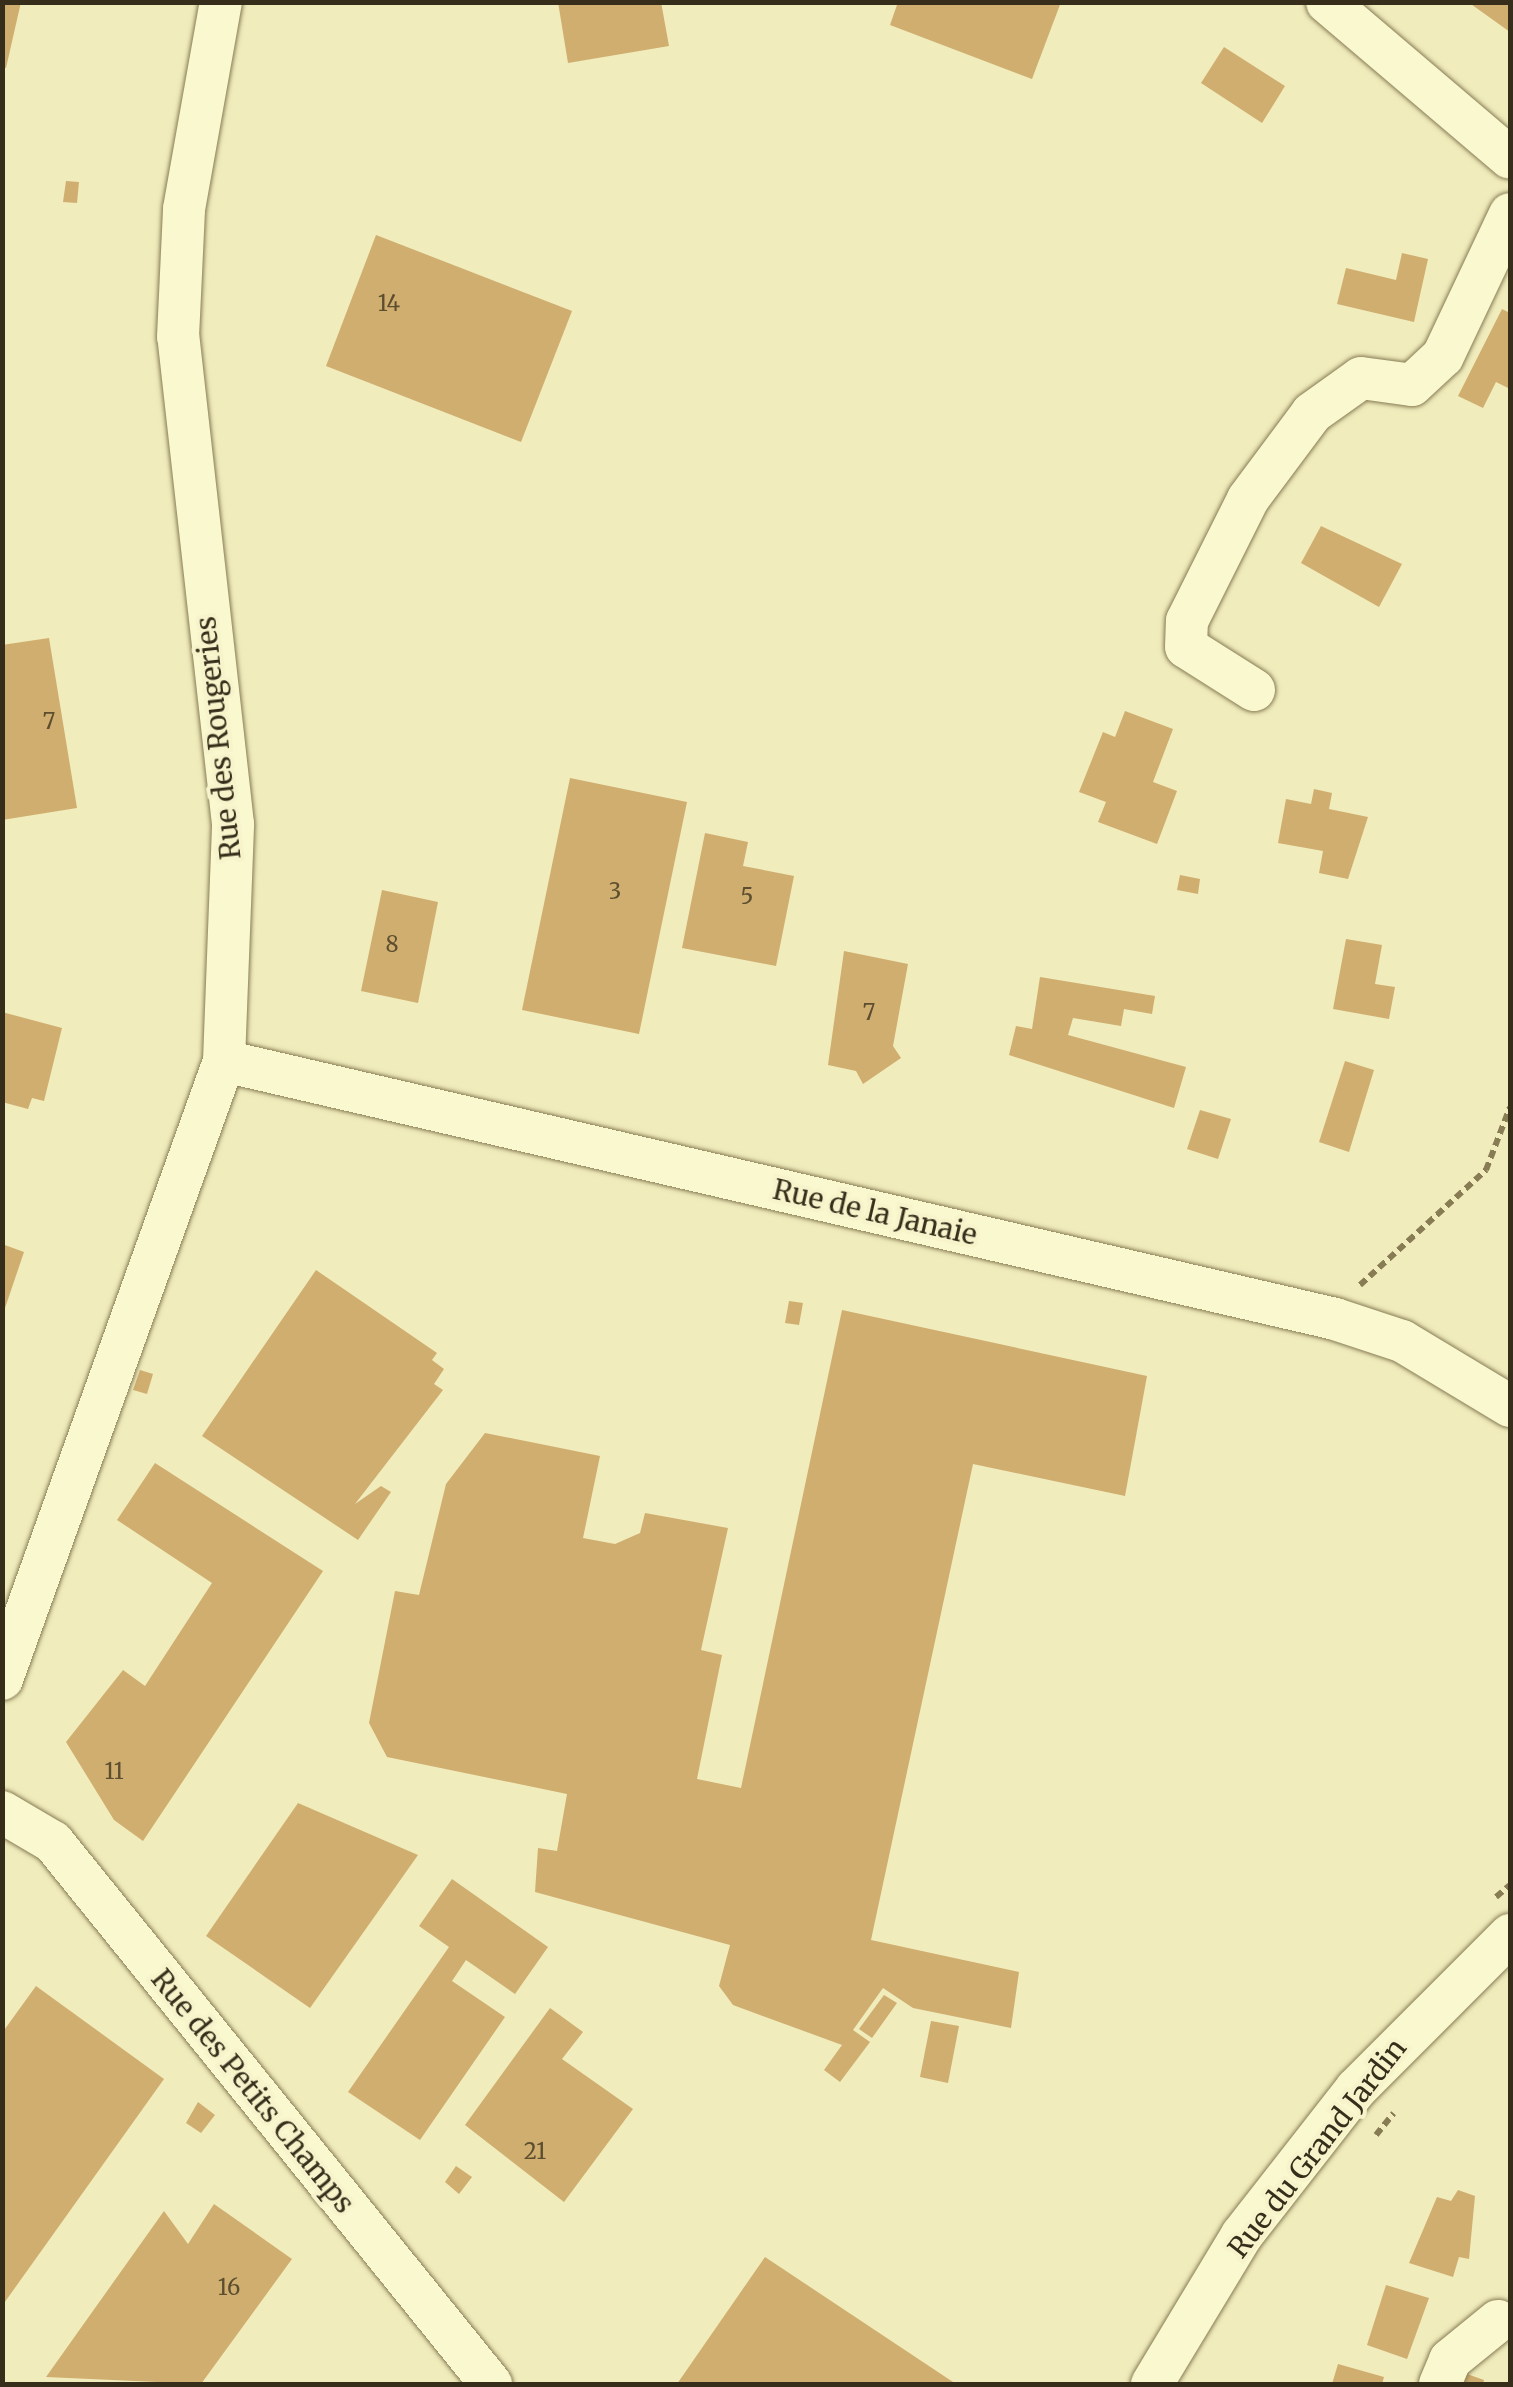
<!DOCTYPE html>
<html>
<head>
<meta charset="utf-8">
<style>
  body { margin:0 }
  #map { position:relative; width:1513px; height:2387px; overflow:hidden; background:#f0ecbc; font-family:Merriweather,serif }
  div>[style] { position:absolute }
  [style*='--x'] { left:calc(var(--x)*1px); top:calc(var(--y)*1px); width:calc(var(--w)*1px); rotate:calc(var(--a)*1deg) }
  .building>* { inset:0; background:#d0ae6f }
  .path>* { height:6px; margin-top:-3px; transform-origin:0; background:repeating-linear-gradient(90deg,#887c55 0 8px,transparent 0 13px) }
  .roads { filter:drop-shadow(0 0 2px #887c55) drop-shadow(0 0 2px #887c55) }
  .minor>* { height:42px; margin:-21px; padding:0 21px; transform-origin:21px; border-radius:21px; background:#faf8cf }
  span { translate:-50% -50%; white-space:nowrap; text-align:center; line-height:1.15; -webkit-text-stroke:8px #f7f4cc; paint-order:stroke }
  .number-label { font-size:22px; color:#5c4e2f }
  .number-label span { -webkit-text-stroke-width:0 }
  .street-label { font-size:28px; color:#362e1a }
  .frame { position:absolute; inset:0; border:5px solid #362e1a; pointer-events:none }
</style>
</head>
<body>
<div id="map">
  <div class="building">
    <i style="clip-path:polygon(2px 2px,21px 2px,6px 68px,2px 67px)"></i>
    <i style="clip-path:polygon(558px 2px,661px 2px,669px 46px,568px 63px)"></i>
    <i style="clip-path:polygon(898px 2px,1061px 2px,1032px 79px,890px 25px)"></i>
    <i style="clip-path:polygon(1468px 2px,1510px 2px,1510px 32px)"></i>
    <i style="clip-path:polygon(1224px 47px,1285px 86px,1262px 123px,1201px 83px)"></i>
    <i style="clip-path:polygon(66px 181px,79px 182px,77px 203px,63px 202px)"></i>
    <i style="clip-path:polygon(376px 235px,572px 311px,521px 442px,326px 366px)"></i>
    <i style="clip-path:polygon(1402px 253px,1428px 259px,1414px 322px,1337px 304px,1346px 268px,1396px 280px)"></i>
    <i style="clip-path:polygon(1502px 309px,1510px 313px,1510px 389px,1496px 382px,1483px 408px,1458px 396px)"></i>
    <i style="clip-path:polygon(1321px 526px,1402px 564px,1379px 607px,1301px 563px)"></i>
    <i style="clip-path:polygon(49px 638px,77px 808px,2px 820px,2px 645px)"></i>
    <i style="clip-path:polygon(1125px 711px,1173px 729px,1153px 782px,1177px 791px,1157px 844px,1098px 822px,1106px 802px,1079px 792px,1103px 732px,1115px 737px)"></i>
    <i style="clip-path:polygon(570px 778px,687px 802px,639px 1034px,522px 1010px)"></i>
    <i style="clip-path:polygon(1314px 789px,1332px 793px,1329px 809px,1368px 817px,1348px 879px,1319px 873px,1323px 851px,1278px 843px,1286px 799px,1311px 804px)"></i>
    <i style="clip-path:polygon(705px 833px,748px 842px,743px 866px,794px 876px,776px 966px,682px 948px)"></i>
    <i style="clip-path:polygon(1180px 875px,1200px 879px,1198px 894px,1177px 890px)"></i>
    <i style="clip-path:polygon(382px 890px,438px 902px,418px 1003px,361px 991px)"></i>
    <i style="clip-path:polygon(1346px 939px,1382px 945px,1375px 984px,1395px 987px,1389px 1019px,1333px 1009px)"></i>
    <i style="clip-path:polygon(844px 951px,908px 964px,893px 1046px,901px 1058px,863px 1084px,856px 1071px,828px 1065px)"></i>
    <i style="clip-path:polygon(1040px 977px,1155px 996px,1152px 1014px,1124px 1009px,1121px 1026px,1073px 1018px,1068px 1035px,1186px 1067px,1174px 1108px,1009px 1055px,1016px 1026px,1032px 1029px)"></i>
    <i style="clip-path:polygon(2px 1012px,62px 1028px,44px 1101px,32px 1098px,28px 1109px,2px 1102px)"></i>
    <i style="clip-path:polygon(1345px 1061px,1374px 1070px,1349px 1152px,1319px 1142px)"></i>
    <i style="clip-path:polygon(1200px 1110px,1231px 1119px,1218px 1159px,1187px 1149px)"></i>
    <i style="clip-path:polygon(2px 1244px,24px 1252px,3px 1314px,2px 1314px)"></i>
    <i style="clip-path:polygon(316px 1270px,437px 1353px,432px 1360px,444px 1369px,434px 1384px,443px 1390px,355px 1504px,381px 1486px,391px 1492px,358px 1540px,202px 1436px)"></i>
    <i style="clip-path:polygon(789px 1301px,803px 1303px,799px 1325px,785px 1323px)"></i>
    <i style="clip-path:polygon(842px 1310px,1147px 1376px,1125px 1496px,973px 1464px,871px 1940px,1019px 1972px,1011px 2028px,913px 2008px,883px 1988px,853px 2030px,870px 2042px,840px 2082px,824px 2070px,842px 2045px,733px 2005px,719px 1986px,730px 1945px,535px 1892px,538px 1848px,557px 1851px,567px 1794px,387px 1757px,369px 1723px,395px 1591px,419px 1595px,446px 1484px,485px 1433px,600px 1456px,583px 1538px,615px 1544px,640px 1533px,645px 1513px,728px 1528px,701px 1650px,722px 1655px,697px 1779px,741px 1788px)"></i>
    <i style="clip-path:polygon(140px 1370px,153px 1374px,147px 1394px,133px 1390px)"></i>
    <i style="clip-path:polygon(155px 1463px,323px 1571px,143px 1841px,114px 1820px,66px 1742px,123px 1670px,145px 1686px,212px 1583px,117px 1520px)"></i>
    <i style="clip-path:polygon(298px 1803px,418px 1855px,310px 2008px,206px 1936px)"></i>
    <i style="clip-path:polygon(452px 1879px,548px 1947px,515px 1994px,466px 1960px,452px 1981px,505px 2017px,420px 2140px,348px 2092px,449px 1947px,419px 1926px)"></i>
    <i style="clip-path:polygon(36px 1986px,164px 2079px,2px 2306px,2px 2033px)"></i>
    <i style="clip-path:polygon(884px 1995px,897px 2003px,872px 2038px,859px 2029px)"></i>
    <i style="clip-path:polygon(550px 2008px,583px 2032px,562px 2059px,633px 2109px,564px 2202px,465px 2125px)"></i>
    <i style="clip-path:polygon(931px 2021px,959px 2026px,948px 2083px,920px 2077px)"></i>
    <i style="clip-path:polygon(198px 2102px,215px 2115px,201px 2133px,186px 2123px)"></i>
    <i style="clip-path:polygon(456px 2166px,472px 2177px,459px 2194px,445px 2182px)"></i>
    <i style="clip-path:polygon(1458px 2190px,1475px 2196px,1469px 2259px,1459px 2257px,1453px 2277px,1409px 2263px,1437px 2197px,1451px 2201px)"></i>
    <i style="clip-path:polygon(214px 2204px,292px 2259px,201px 2384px,46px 2377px,164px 2211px,188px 2244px)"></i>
    <i style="clip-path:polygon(765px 2257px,956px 2384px,677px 2384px)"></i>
    <i style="clip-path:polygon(1386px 2285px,1429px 2298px,1407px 2359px,1367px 2345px)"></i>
    <i style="clip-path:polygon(1338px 2364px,1384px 2377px,1382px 2384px,1332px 2384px)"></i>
    <i style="clip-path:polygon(1467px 2374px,1484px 2380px,1483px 2384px,1464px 2384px)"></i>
  </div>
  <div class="path">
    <i style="--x:1360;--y:1285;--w:171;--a:-42.4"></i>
    <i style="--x:1486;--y:1170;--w:67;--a:-69.1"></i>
    <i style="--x:1496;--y:1897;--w:18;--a:-41"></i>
    <i style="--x:1376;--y:2135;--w:28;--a:-51"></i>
  </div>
  <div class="roads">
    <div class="minor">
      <i style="--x:1327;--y:2;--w:240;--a:40.4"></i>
      <i style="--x:1254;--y:690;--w:80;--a:-147.7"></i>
      <i style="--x:1186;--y:647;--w:26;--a:-88"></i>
      <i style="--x:1187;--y:621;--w:136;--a:-63.4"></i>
      <i style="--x:1248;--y:499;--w:107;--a:-53.3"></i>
      <i style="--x:1312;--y:413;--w:60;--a:-35.5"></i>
      <i style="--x:1361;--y:378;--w:51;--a:7.8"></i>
      <i style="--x:1412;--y:385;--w:42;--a:-43.1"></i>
      <i style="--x:1443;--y:356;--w:157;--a:-64.7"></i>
      <i style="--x:224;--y:1061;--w:1141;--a:13.07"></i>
      <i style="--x:1335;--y:1319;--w:71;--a:18.2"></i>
      <i style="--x:1402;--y:1341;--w:126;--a:31"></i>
      <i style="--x:2;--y:1679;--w:657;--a:-70.24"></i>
      <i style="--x:224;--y:1061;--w:237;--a:-87.8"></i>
      <i style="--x:233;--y:824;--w:490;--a:-96.4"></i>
      <i style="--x:178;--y:337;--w:128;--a:-87.3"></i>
      <i style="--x:184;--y:209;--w:210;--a:-79.9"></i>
      <i style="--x:2;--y:1812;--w:59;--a:30.5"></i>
      <i style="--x:53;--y:1842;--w:697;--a:51.06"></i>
      <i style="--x:1152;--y:2384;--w:174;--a:-58.9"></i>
      <i style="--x:1242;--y:2235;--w:185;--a:-52"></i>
      <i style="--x:1356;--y:2089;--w:218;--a:-45"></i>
      <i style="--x:1440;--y:2384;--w:26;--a:-67"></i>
      <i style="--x:1450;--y:2360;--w:62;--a:-39.1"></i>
    </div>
  </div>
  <div class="number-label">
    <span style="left:389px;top:304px">14</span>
    <span style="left:49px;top:722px">7</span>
    <span style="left:615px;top:892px">3</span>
    <span style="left:747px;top:897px">5</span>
    <span style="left:392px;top:945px">8</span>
    <span style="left:869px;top:1013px">7</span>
    <span style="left:114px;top:1772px">11</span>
    <span style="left:535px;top:2152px">21</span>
    <span style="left:229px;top:2288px">16</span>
  </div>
  <div class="street-label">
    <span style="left:218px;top:738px;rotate:-96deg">Rue des Rougeries</span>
    <span style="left:875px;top:1212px;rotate:13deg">Rue de la Janaie</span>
    <span style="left:253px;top:2091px;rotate:51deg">Rue des Petits Champs</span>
    <span style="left:1317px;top:2148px;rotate:-52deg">Rue du Grand Jardin</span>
  </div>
  <div class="frame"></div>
</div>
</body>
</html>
